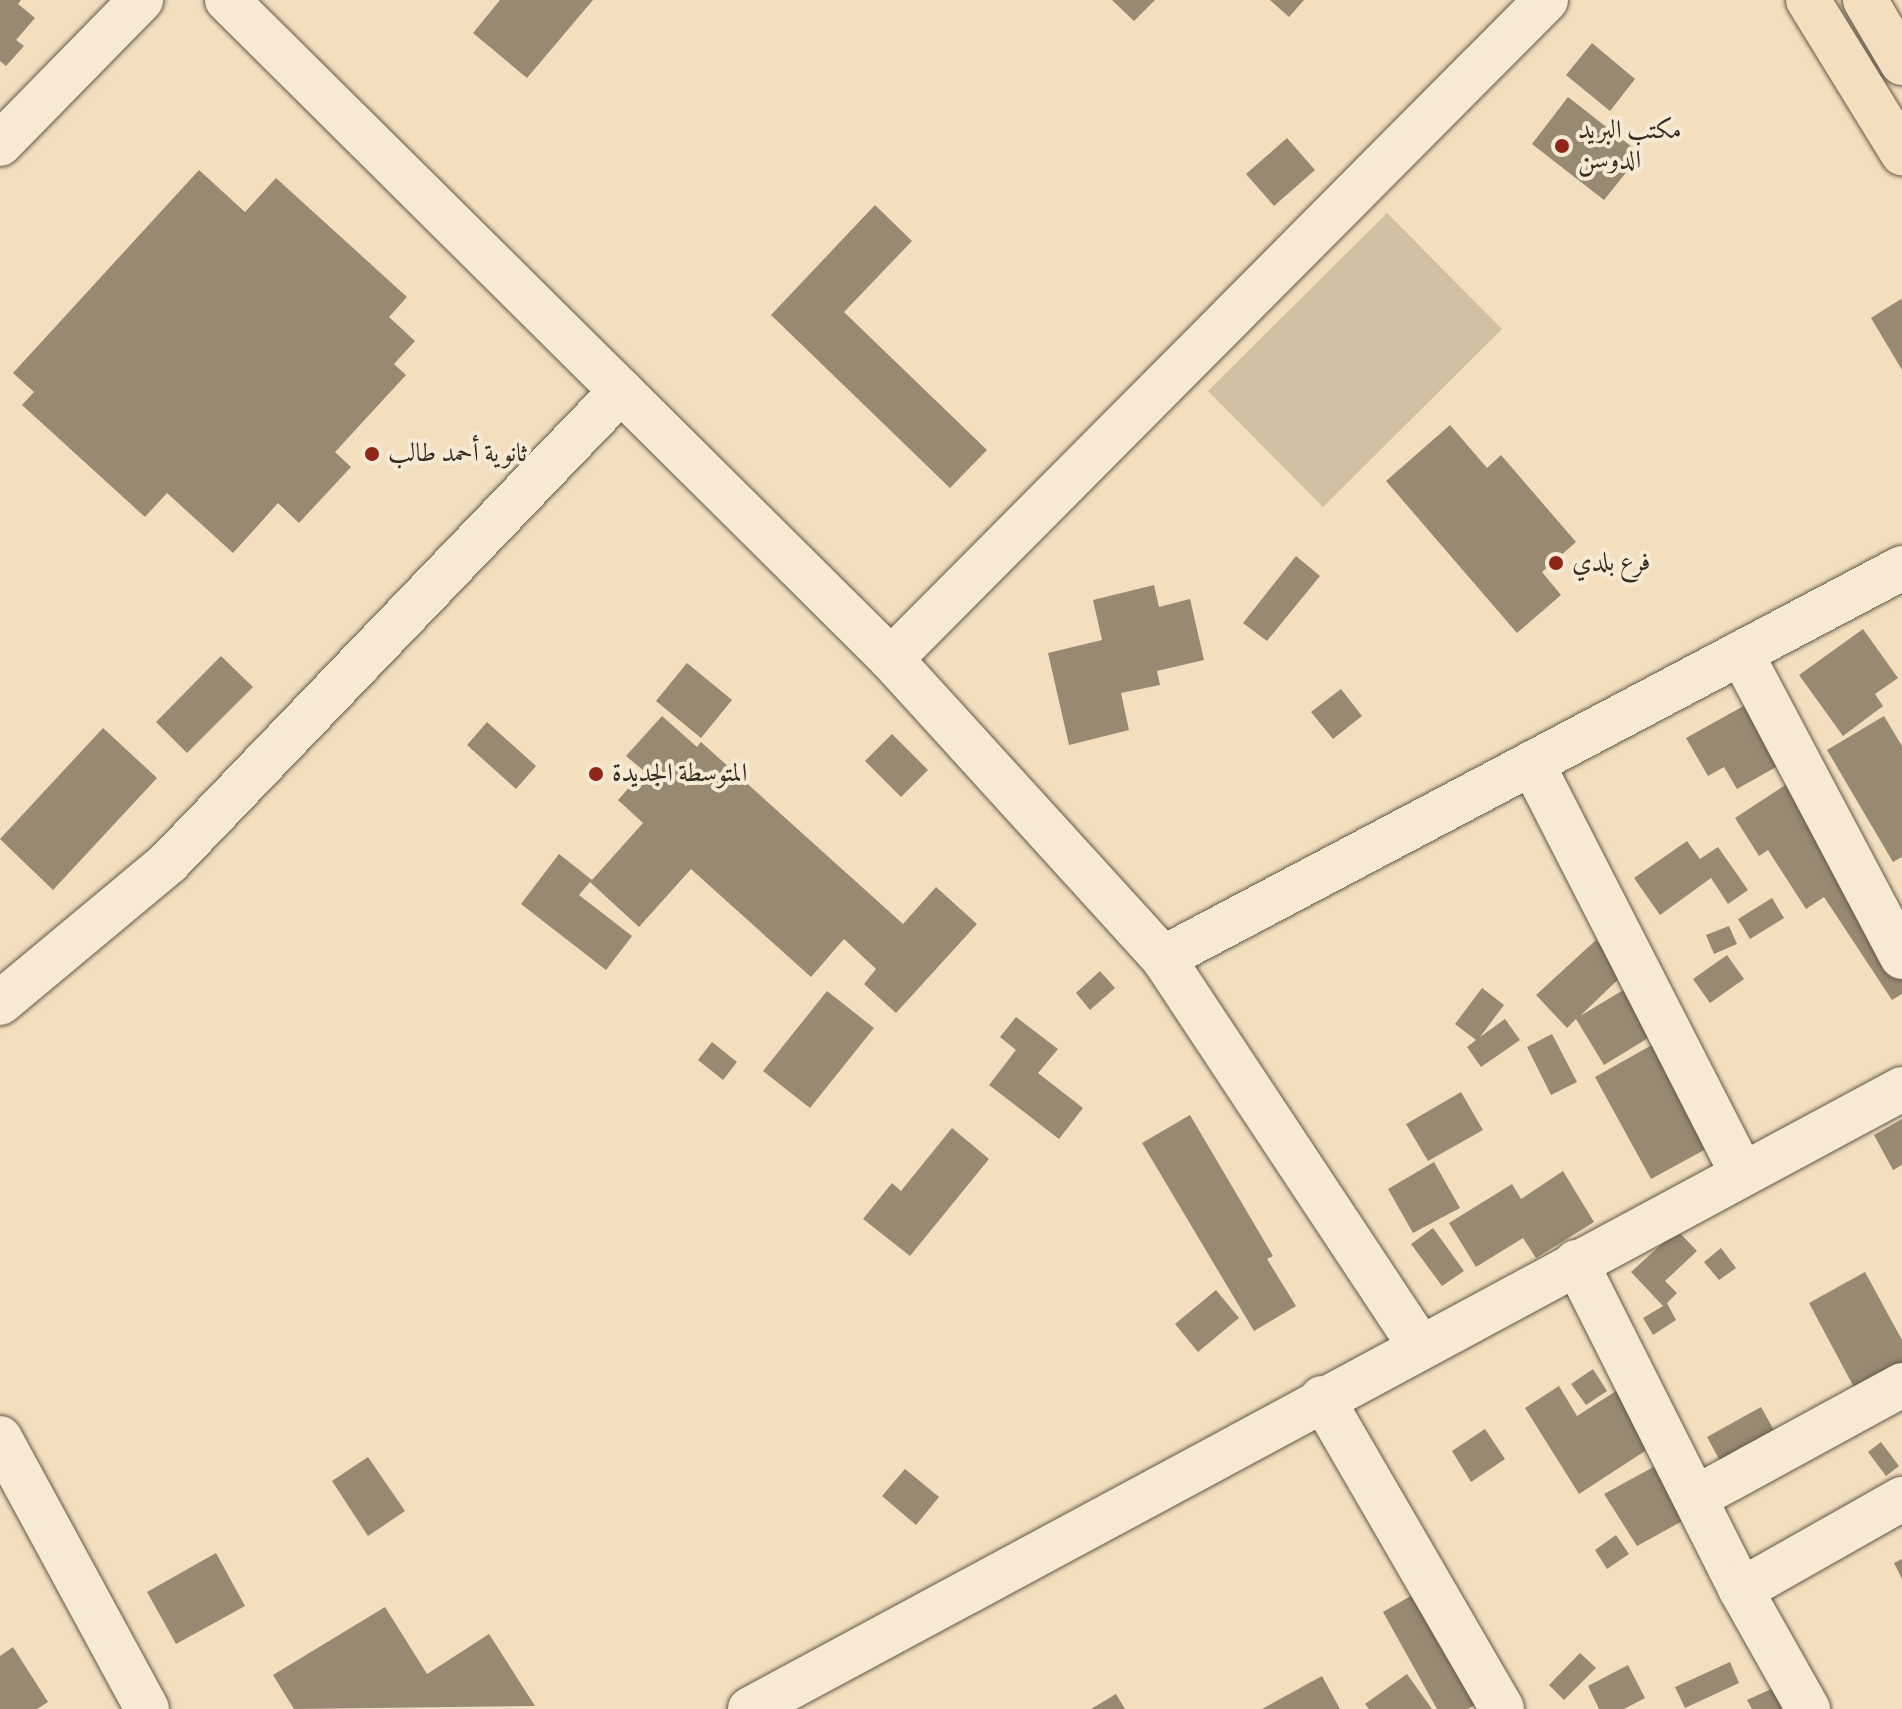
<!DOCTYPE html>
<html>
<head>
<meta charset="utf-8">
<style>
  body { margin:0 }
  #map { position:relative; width:1902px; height:1709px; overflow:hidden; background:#f3dfbe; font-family:"Libre Bodoni",Amiri,serif }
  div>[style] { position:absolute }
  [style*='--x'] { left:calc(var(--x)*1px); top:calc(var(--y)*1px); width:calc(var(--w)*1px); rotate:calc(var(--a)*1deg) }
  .green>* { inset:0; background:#d2c0a3 }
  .building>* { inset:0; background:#978972 }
  .roads { filter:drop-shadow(0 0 2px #635848) drop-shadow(0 0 2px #635848) }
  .minor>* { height:44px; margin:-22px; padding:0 22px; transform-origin:22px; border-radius:22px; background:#f7ead5 }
  .major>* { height:44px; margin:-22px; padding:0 22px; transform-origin:22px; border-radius:22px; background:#f3dfbe }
  .dots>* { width:22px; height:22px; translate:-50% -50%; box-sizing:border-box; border:4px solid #f7ead5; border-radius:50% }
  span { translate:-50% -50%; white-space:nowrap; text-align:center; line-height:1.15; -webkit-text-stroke:8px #f7ead5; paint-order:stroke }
  .poi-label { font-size:26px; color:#332b20 }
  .left { translate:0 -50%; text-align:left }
</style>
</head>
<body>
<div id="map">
  <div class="green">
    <i style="clip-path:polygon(1387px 213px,1502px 329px,1323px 507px,1208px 391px)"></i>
  </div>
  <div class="building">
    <i style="clip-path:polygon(0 0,21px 0,18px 4px,35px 18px,16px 40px,24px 46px,6px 66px,0 61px)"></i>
    <i style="clip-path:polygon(500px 0,593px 0,527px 78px,473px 33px)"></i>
    <i style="clip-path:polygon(1112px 0,1155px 0,1134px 21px)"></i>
    <i style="clip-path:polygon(1270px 0,1304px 0,1289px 17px)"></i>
    <i style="clip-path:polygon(1592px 43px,1635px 79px,1610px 111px,1566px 75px)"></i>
    <i style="clip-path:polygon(1568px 97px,1641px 154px,1604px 200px,1532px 144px)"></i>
    <i style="clip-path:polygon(1287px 138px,1315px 170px,1274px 206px,1246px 174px)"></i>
    <i style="clip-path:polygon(199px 170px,245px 212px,276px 178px,407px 297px,389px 317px,415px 341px,394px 364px,406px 375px,335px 452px,351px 467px,299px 523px,278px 503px,233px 553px,167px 493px,145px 517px,22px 405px,34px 392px,13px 373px)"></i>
    <i style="clip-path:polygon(875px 205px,912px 241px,844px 312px,987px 450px,950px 488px,771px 315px)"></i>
    <i style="clip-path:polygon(1901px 299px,1902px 301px,1902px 370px,1871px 318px)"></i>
    <i style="clip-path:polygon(1450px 425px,1487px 468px,1501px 455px,1576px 542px,1542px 572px,1561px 595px,1517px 633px,1386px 481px)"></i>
    <i style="clip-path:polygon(1296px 556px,1320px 576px,1267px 641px,1243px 623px)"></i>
    <i style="clip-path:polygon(1154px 585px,1159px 607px,1190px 599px,1204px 660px,1157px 671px,1160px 685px,1121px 693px,1129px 730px,1069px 745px,1048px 653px,1102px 640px,1093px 600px)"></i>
    <i style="clip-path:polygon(1863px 629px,1898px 678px,1875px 694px,1883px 706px,1843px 736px,1799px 675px)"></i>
    <i style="clip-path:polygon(221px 656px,253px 687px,187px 753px,156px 722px)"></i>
    <i style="clip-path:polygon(687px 663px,732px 700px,701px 738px,656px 701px)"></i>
    <i style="clip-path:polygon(1341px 689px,1362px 716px,1333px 739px,1311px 712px)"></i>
    <i style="clip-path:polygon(1758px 698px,1792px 758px,1737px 789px,1724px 767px,1708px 776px,1686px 738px)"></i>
    <i style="clip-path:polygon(662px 716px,697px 747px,701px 742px,903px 924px,936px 887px,977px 924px,896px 1013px,864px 984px,876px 969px,844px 939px,811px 977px,691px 869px,639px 927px,590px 882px,579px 895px,632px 936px,606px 970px,521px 904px,559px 854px,592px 880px,643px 823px,618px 800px,644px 771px,626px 756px)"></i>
    <i style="clip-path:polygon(1884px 716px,1902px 746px,1902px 857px,1893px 862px,1827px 750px)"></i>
    <i style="clip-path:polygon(487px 722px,536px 766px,516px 789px,467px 745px)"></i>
    <i style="clip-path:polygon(103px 728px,157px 778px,53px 890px,0 839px)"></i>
    <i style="clip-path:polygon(892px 734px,928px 770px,901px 797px,865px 761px)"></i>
    <i style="clip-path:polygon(1793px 780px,1902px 948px,1902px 994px,1892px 1000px,1824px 897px,1806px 909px,1768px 850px,1759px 856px,1735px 818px)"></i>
    <i style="clip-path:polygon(1687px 841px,1700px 859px,1718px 847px,1748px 890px,1728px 904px,1711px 878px,1660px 915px,1634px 878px)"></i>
    <i style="clip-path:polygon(1772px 898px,1784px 918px,1750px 939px,1738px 919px)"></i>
    <i style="clip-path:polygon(1729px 926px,1737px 944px,1714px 954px,1706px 935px)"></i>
    <i style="clip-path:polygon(1596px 940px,1626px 972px,1580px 1016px,1625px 989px,1653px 1035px,1604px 1065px,1576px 1019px,1567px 1028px,1536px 995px)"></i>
    <i style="clip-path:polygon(1727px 955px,1744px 979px,1710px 1003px,1693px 979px)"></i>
    <i style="clip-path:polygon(1100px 971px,1115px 988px,1090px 1010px,1076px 993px)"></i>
    <i style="clip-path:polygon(1482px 988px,1504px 1005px,1480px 1037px,1505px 1019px,1520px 1040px,1481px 1067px,1467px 1047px,1476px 1040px,1455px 1024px)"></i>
    <i style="clip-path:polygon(827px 991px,874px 1028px,810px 1108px,763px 1071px)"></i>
    <i style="clip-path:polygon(1016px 1017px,1058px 1049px,1038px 1073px,1083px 1108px,1059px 1139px,989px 1085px,1016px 1050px,1000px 1037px)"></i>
    <i style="clip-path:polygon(1552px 1034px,1577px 1082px,1551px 1095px,1527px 1047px)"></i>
    <i style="clip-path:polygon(1659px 1041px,1717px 1143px,1651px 1179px,1595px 1077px)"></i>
    <i style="clip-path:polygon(712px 1042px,737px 1062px,723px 1080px,698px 1060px)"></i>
    <i style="clip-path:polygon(1461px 1092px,1483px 1130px,1428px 1161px,1406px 1124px)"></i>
    <i style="clip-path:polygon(1190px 1115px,1273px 1256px,1267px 1259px,1296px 1306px,1254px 1331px,1142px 1143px)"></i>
    <i style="clip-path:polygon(1902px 1119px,1902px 1165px,1893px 1170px,1874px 1135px)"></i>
    <i style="clip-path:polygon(952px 1128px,989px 1159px,910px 1256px,863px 1219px,892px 1183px,901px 1191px)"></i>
    <i style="clip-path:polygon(1434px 1162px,1460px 1208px,1413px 1233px,1388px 1189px)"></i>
    <i style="clip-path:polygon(1563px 1171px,1594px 1222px,1536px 1258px,1523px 1238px,1476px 1267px,1449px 1223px,1512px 1184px,1521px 1199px)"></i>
    <i style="clip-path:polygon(1433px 1228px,1464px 1271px,1442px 1286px,1411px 1244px)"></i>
    <i style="clip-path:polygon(1677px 1230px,1697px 1251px,1665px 1281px,1677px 1293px,1667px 1303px,1676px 1320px,1653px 1335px,1643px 1318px,1663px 1306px,1631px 1272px)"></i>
    <i style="clip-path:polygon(1721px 1248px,1736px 1268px,1719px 1280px,1704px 1262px)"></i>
    <i style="clip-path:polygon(1865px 1272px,1902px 1340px,1902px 1368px,1857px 1393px,1809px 1303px)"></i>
    <i style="clip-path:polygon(1216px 1290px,1239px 1318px,1198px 1352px,1175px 1324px)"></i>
    <i style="clip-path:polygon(1593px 1369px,1607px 1391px,1586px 1405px,1571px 1384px)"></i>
    <i style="clip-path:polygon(1630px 1382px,1665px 1438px,1579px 1494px,1525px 1408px,1559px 1386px,1577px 1416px)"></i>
    <i style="clip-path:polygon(1761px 1407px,1779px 1439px,1724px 1468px,1707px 1437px)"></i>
    <i style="clip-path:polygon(1485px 1429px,1505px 1459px,1471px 1482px,1452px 1451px)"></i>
    <i style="clip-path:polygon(1881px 1442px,1899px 1466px,1886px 1476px,1868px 1452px)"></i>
    <i style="clip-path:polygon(368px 1457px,405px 1511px,368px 1536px,332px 1481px)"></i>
    <i style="clip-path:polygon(1668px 1459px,1697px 1513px,1637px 1546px,1604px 1494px)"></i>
    <i style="clip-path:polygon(905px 1469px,939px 1497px,916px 1525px,882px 1496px)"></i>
    <i style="clip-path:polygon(1616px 1535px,1629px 1554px,1607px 1569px,1595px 1550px)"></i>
    <i style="clip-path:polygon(216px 1553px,245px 1606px,176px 1644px,147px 1592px)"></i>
    <i style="clip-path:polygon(1902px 1559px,1902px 1579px,1894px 1563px)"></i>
    <i style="clip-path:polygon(1447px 1575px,1509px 1685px,1468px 1709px,1437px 1709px,1383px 1612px)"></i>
    <i style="clip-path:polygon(385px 1607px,427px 1674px,489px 1634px,535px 1706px,294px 1709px,273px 1675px)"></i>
    <i style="clip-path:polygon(13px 1647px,48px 1702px,37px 1709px,0 1709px,0 1656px)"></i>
    <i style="clip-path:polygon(1580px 1653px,1596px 1668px,1564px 1700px,1549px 1685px)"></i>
    <i style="clip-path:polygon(1730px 1662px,1739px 1683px,1685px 1708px,1675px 1687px)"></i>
    <i style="clip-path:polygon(1628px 1665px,1645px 1698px,1624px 1709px,1599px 1709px,1588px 1686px)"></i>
    <i style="clip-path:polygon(1407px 1674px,1432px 1709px,1369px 1709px,1365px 1704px)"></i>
    <i style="clip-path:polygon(1322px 1676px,1340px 1709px,1262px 1709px)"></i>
    <i style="clip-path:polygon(1791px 1680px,1801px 1700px,1782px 1709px,1752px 1709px,1747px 1700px)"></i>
    <i style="clip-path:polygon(1116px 1694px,1125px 1709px,1091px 1709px)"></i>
  </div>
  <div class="roads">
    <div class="minor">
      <i style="--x:227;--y:0;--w:936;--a:44.78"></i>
      <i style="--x:891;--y:659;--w:929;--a:-45.17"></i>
      <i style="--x:0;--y:144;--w:202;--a:-45.6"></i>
      <i style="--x:1741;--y:653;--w:344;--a:62.1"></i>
      <i style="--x:891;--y:659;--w:404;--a:47.7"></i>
      <i style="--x:1163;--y:958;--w:464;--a:56.5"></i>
      <i style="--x:1532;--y:763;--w:462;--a:62.9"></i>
      <i style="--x:1163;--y:958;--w:836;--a:-27.82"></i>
      <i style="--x:0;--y:1003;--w:220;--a:-39.8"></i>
      <i style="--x:169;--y:862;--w:653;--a:-46.18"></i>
      <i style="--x:1576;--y:1262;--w:367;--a:63.3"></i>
      <i style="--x:1741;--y:1590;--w:137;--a:60.6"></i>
      <i style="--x:1322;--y:1398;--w:359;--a:59.9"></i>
      <i style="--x:0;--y:1438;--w:308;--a:61.5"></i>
      <i style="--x:1695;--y:1498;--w:236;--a:-28.6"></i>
      <i style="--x:1741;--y:1590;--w:185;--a:-29.5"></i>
      <i style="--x:750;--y:1709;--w:1308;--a:-28.29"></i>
    </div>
    <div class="major">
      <i style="--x:1808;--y:0;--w:180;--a:58.4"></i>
      <i style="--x:1865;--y:0;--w:73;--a:59.6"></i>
    </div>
  </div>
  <div class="dots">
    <i style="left:1562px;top:146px;background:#8f2418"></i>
    <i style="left:372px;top:454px;background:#8f2418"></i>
    <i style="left:1556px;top:563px;background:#8f2418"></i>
    <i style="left:596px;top:774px;background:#8f2418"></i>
  </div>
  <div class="poi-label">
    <span class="left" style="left:1578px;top:146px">مكتب البريد<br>الدوسن</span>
    <span class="left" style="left:388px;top:454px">ثانوية أحمد طالب</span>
    <span class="left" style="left:1572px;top:563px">فرع بلدي</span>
    <span class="left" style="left:612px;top:774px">المتوسطة الجديدة</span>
  </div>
</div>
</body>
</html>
